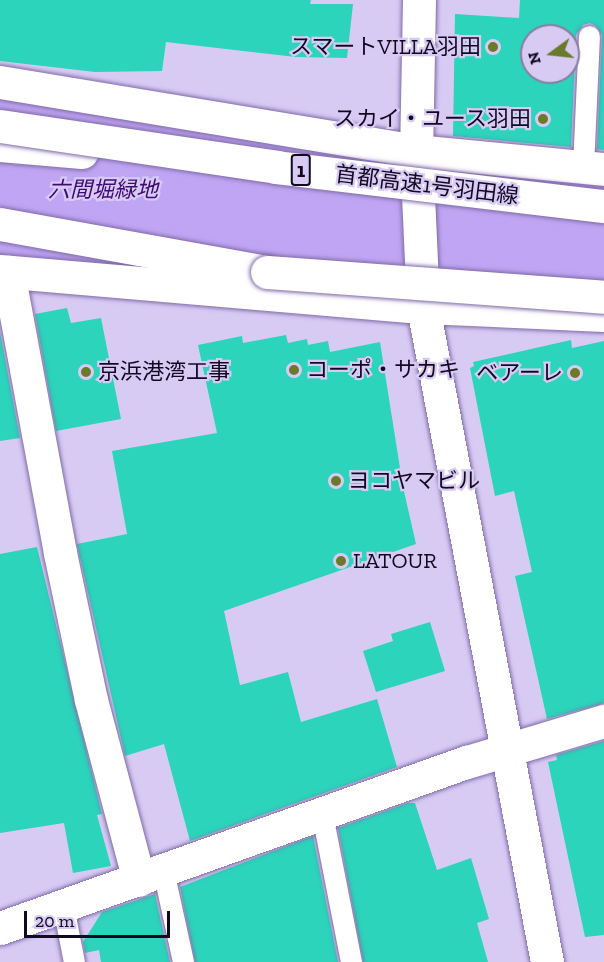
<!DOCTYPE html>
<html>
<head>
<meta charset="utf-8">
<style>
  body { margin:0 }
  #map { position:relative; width:604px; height:962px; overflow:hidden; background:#d7cbf4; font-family:"Zilla Slab","Noto Sans JP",serif }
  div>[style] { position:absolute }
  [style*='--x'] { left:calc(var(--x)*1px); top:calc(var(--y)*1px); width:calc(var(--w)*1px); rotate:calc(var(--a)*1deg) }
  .green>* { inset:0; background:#bfa5f3 }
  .building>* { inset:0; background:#2bd4ba }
  .roads { filter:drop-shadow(0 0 2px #806aa9) drop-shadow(0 0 2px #806aa9) }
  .service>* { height:21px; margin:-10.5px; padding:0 10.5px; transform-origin:10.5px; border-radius:10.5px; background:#fff }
  .minor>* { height:33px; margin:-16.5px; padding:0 16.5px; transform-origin:16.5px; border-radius:16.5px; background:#fff }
  .tertiary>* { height:33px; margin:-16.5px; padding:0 16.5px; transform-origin:16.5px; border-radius:16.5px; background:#fff }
  .motorway>* { height:33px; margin:-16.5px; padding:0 16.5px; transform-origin:16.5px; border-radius:16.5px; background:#fff }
  .bridges { filter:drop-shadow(0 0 2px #806aa9) drop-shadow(0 0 2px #806aa9) }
  .motorway-bridge>* { height:33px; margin:-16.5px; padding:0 16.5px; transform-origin:16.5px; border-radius:16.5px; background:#fff }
  .dots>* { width:16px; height:16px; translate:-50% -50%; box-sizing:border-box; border:3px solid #d7cbf4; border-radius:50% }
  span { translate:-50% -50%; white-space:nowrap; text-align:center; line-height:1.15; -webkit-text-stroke:4.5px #d7cbf4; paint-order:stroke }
  .shield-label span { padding:2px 4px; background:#d7cbf4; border:2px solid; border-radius:4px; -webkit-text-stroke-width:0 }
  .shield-label { font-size:21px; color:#120921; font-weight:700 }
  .poi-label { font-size:22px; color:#120921 }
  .right { translate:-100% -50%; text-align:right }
  .left { translate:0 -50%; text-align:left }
  .street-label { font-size:22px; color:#120921 }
  .park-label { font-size:22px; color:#400974; font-style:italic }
  .north { position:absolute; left:520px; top:24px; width:60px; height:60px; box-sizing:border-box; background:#d7cbf4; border:2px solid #887da0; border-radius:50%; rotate:255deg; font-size:16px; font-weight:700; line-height:24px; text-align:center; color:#120921 }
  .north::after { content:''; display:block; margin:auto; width:21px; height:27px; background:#6b7a28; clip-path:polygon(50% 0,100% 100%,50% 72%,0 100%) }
  .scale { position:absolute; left:24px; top:911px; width:146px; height:27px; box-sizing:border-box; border:3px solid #120921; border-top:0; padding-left:8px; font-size:18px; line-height:21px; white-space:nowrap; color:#120921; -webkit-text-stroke:4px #d7cbf4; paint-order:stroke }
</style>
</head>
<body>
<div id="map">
  <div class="green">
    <i style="clip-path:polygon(0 82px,604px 169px,604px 315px,0 271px)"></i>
  </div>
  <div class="building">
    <i style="clip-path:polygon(0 0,311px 0,310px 4px,353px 4px,347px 58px,296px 57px,166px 42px,162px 71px,95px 72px,0 61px)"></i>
    <i style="clip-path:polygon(evenodd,520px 0,604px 0,604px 150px,597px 149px,602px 36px,596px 26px,590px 23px,583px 25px,576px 35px,571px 147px,453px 136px,455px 14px,519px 18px,520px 0,532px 36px,568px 36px,568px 72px,532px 72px,532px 36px)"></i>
    <i style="clip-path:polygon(67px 308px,71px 323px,101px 318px,121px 419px,56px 431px,35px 314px)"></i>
    <i style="clip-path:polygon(0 332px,20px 438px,0 441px)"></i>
    <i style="clip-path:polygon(286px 335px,288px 343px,307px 339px,308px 345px,328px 341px,330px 352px,380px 342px,403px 487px,416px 544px,224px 611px,240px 685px,288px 672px,301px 722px,377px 699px,397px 767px,190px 841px,164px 744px,125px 756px,77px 544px,127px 534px,112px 451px,217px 433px,198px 345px,242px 336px,243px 343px)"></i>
    <i style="clip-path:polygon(571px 340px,572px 348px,604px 341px,604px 703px,547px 719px,515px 576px,532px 572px,514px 491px,495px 496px,470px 368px,474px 366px,473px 362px)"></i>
    <i style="clip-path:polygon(37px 547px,102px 814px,97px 815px,111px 866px,73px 873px,64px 823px,0 833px,0 554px)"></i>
    <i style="clip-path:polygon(430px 622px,445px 671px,376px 692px,363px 651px,393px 641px,391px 634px)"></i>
    <i style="clip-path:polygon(604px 741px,604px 935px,585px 937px,548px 762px,557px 760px,556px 755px)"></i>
    <i style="clip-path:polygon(408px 803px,415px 803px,437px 870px,471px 858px,489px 919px,477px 923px,488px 962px,363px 962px,338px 828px)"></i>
    <i style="clip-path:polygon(313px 836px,338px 962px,195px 962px,180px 887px)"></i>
    <i style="clip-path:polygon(155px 894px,170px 962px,101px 962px,99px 950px,85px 953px,83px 942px,102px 912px)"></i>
  </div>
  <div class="roads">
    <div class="service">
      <i style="--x:583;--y:167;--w:131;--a:-87.4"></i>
      <i style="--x:322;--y:814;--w:151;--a:78.9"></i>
      <i style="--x:163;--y:870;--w:94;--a:77.7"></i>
      <i style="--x:63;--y:906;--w:57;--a:78.9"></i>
    </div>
    <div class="minor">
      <i style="--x:0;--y:82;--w:422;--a:9.4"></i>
      <i style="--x:416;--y:151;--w:189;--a:5.5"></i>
      <i style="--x:0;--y:271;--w:425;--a:4.9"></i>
      <i style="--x:423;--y:307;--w:181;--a:2.5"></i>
      <i style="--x:8;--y:272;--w:286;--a:79.5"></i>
      <i style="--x:60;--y:553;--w:150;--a:78.1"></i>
      <i style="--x:91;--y:700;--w:186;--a:75.1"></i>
      <i style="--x:0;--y:928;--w:496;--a:-19.6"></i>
      <i style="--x:467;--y:762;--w:143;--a:-16.7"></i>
    </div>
    <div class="tertiary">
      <i style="--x:419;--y:0;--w:151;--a:91.1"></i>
      <i style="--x:416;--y:151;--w:156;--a:87.4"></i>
      <i style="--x:423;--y:307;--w:667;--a:79.28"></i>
    </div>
    <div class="motorway">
      <i style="--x:0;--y:145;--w:82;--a:4.9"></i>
      <i style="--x:0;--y:224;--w:271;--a:10.2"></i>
    </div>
  </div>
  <div class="bridges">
    <div class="motorway-bridge">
      <i style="--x:0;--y:126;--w:279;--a:8.4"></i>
      <i style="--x:276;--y:167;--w:330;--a:6.8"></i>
      <i style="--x:267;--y:272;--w:338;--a:4.2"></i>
    </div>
  </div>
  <div class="dots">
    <i style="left:493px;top:47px;background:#6b7a28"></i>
    <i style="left:543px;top:119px;background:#6b7a28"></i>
    <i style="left:294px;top:370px;background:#6b7a28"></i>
    <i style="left:86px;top:372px;background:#6b7a28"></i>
    <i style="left:575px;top:373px;background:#6b7a28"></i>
    <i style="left:336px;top:481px;background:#6b7a28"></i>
    <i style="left:341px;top:561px;background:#6b7a28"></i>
  </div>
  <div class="shield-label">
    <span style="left:301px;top:170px">1</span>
  </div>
  <div class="poi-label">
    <span class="right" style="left:481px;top:47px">スマートVILLA羽田</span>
    <span class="right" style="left:531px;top:119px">スカイ・ユース羽田</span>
    <span class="left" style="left:306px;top:370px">コーポ・サカキ</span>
    <span class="left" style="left:98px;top:372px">京浜港湾工事</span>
    <span class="right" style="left:563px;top:373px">ベアーレ</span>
    <span class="left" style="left:348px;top:481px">ヨコヤマビル</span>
    <span class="left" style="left:353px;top:561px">LATOUR</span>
  </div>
  <div class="street-label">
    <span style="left:427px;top:185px;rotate:7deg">首都高速1号羽田線</span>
  </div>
  <div class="park-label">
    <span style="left:103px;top:190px">六間堀緑地</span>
  </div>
  <div class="north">N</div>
  <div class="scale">20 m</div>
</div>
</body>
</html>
